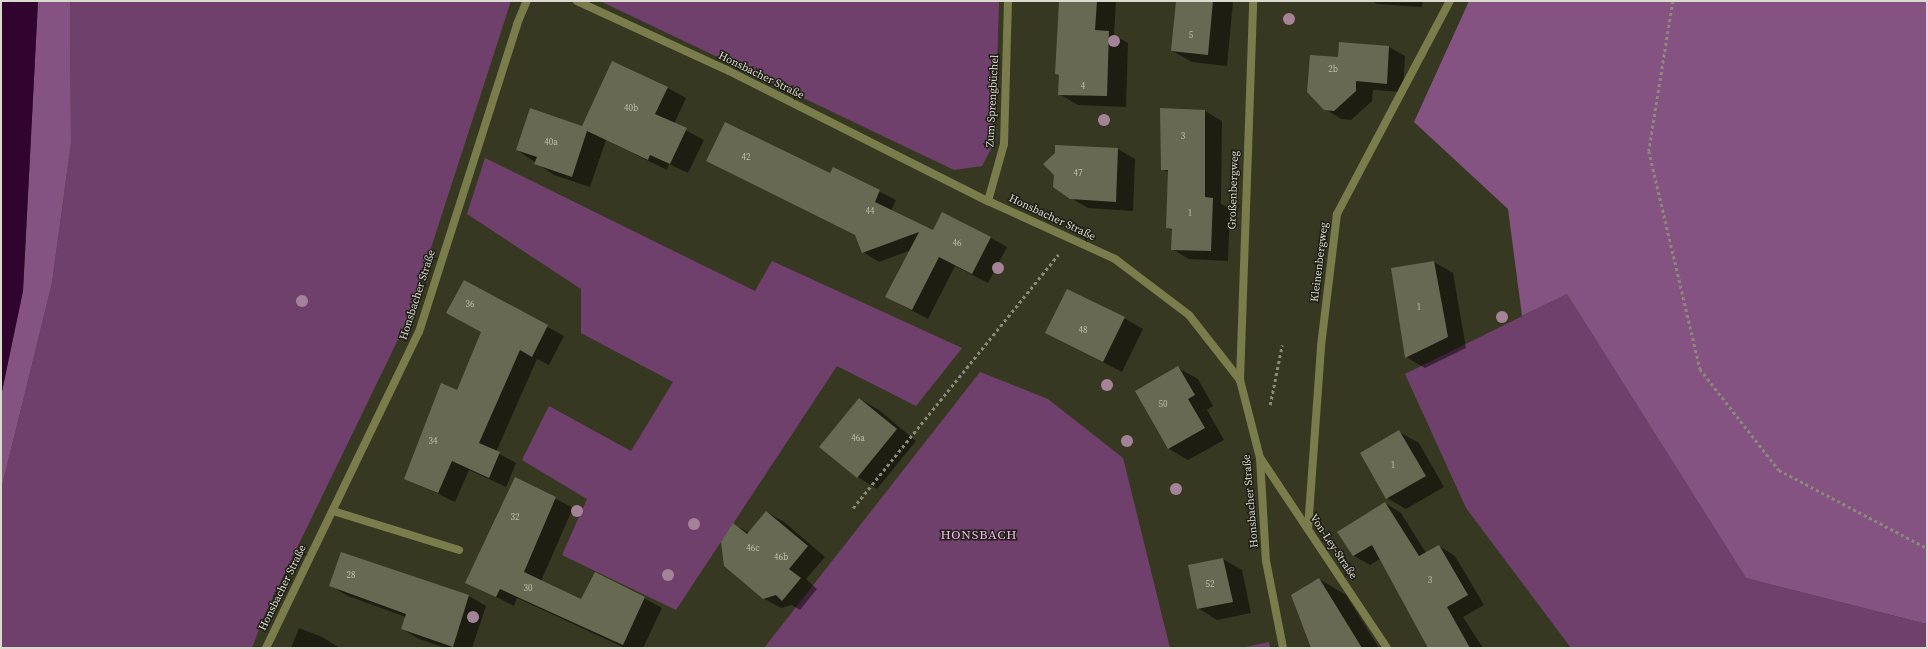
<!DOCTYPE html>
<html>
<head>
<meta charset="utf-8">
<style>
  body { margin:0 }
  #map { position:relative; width:1928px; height:649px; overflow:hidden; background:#373822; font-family:"Source Serif 4",serif }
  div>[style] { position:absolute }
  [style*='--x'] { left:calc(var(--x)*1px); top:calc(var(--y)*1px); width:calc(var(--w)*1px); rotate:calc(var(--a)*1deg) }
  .green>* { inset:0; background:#70406c }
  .forest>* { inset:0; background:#855381 }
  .water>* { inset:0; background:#31042f }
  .shadow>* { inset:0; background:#0007 }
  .building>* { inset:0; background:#686952 }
  .path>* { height:2.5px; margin-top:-1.25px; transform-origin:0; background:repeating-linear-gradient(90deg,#898a79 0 3px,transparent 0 6px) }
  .lane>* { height:8px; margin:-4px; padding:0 4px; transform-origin:4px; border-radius:4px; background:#7b7c4b }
  .street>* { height:8px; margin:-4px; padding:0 4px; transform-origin:4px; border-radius:4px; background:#7b7c4b }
  .trees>* { width:12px; height:12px; margin:-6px; border-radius:50%; background:#a48398 }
  span { translate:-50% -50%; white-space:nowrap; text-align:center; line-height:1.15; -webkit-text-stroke:3px #1e1e15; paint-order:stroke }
  .number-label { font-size:9px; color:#bebeaf }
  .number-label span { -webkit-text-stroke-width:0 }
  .street-label { font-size:11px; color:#dadbce }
  .quarter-label { font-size:13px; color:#f5b8ef; letter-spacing:1px }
  .frame { position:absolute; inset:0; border:2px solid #dadbce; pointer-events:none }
</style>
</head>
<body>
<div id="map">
  <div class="green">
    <i style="clip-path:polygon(70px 1px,511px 1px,408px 319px,264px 616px,252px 648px,1px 648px,1px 490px,52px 283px,71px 143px)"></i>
    <i style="clip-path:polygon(600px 1px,999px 1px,995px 141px,982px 166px,954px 170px)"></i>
    <i style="clip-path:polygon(485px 158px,755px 291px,772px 261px,962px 348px,916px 406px,837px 366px,676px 610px,562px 555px,587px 499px,522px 460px,549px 406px,631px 451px,673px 382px,581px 333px,581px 289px,467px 214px)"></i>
    <i style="clip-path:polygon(1567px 294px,1746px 578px,1927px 624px,1927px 648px,1571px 648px,1466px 508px,1405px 374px)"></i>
    <i style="clip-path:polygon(980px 372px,1048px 399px,1123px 458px,1170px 648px,764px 648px)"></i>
    <i style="clip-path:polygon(1269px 642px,1270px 648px,1241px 648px)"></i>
  </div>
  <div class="forest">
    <i style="clip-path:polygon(38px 1px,70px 1px,71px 143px,52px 283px,1px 490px,1px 396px,23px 291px)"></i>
    <i style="clip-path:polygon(1469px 1px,1927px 1px,1927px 624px,1746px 578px,1567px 294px,1522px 316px,1508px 209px,1414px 122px)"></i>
  </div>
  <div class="water">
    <i style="clip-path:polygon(1px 1px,38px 1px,23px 291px,1px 396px)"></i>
  </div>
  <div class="shadow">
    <i style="clip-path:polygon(1061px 1px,1116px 1px,1114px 35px,1128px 43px,1126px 107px,1078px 105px,1059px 94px,1060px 76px,1056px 74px)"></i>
    <i style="clip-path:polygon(1177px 1px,1233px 1px,1227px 66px,1192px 62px,1172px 51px)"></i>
    <i style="clip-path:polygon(1372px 1px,1423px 1px,1422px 7px,1377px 4px)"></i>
    <i style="clip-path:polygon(1389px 47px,1405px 56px,1403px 92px,1373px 90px,1372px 101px,1351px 120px,1341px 119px,1325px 109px)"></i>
    <i style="clip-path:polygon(668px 88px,686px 98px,674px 124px,704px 140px,688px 173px,669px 164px,667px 170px,606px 140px,590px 187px,554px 175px,517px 150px,583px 127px)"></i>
    <i style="clip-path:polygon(1205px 111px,1222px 121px,1221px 204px,1230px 209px,1228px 261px,1189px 259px,1172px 249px,1173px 231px,1167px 228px,1169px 173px,1162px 169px)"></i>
    <i style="clip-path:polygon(1118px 149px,1135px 159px,1133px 211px,1088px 208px,1071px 198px,1055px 175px)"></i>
    <i style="clip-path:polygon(707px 161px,830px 174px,833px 168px,896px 200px,891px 211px,933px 232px,991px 238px,1007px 247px,988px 283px,955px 266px,928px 319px,886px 297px,911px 250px,879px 262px,863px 252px,857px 236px)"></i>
    <i style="clip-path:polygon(1434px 262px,1453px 273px,1466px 348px,1425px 368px,1406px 357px,1396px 298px)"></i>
    <i style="clip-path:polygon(464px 281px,564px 336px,549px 365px,537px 359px,496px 452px,516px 463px,506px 487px,469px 470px,455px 502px,405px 478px,458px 391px,482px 332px)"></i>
    <i style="clip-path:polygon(1124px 318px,1143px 329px,1122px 372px,1046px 333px)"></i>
    <i style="clip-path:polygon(1178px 368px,1198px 379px,1213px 406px,1207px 410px,1224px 440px,1188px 460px,1169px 449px,1137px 392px)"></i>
    <i style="clip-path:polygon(860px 399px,879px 410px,916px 441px,877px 489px,858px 477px,821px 447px)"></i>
    <i style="clip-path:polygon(1399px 432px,1419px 443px,1444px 487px,1406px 509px,1387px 498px)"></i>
    <i style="clip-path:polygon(516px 478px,573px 508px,541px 581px,582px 600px,644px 598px,662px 608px,643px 648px,625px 648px,517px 598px,514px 606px,467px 582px)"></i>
    <i style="clip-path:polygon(1385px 503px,1401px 513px,1426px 553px,1439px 546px,1455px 556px,1484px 605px,1463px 617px,1483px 648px,1432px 648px,1380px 559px,1370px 565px,1354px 556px,1339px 532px)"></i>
    <i style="clip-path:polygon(767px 512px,784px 522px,825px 557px,806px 579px,817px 589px,800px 610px,792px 605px,781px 608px,763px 598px,733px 524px,749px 533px)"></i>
    <i style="clip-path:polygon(1223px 559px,1242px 570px,1251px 613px,1217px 620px,1198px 608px,1189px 566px)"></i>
    <i style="clip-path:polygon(1319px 579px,1346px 595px,1379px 648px,1312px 648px)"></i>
    <i style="clip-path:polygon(331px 586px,469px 596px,486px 606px,472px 648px,446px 648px,419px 639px,402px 629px,406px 617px,348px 596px)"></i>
    <i style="clip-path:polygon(299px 628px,322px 637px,340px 648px,291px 648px)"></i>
  </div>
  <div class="building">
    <i style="clip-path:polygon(1059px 1px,1097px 1px,1095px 30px,1109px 31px,1107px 96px,1058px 95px,1059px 75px,1055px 74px)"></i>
    <i style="clip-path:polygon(1176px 1px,1213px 1px,1208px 55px,1171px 51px)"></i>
    <i style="clip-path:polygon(1339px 42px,1389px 46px,1387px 84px,1356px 81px,1356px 91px,1334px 111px,1324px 110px,1307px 92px,1310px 55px,1338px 57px)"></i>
    <i style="clip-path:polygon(612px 61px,668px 87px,655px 114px,687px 128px,670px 164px,650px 155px,648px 160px,587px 131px,572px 177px,534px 164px,537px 157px,516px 150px,530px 108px,582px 126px)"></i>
    <i style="clip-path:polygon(1160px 108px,1205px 110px,1205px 197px,1213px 198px,1211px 251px,1171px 250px,1172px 229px,1166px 228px,1168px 170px,1161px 170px)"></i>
    <i style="clip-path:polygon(725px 122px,830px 173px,833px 167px,880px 190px,875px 202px,933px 230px,942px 212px,991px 237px,972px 274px,939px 257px,912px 310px,885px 297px,919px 232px,862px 253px,855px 235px,706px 161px)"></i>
    <i style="clip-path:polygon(1055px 145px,1118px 148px,1116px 202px,1070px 199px,1053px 187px,1054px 175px,1043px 164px,1055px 153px)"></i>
    <i style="clip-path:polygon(1434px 261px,1448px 337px,1405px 358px,1391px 268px)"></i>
    <i style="clip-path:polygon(464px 280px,548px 325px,532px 357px,520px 350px,479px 443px,500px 452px,489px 478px,452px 461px,438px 493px,404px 479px,441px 383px,457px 390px,481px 332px,446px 313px)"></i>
    <i style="clip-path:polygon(1067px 289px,1125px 317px,1103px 362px,1045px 333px)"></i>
    <i style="clip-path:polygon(1178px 366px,1195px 395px,1188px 399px,1205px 428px,1168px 449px,1135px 391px)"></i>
    <i style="clip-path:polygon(859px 398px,897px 429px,857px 478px,819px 447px)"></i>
    <i style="clip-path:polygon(1399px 430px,1426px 476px,1386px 499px,1360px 453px)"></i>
    <i style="clip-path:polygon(515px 477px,556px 497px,524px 572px,581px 599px,595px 572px,645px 597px,623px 645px,500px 589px,496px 597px,465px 583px)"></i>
    <i style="clip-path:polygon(1385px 502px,1419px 556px,1439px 545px,1468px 595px,1447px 607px,1470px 648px,1428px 648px,1372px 545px,1353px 556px,1337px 532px)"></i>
    <i style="clip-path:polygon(766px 511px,808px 546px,789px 569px,801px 578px,782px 601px,776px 595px,763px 599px,724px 566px,721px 542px,733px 523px,747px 534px)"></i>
    <i style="clip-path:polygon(341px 552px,469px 595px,453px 647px,401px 629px,406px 614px,329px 586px)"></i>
    <i style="clip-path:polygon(1223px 558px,1233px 602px,1197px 609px,1188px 565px)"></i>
    <i style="clip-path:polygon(1319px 578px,1362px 648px,1311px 648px,1291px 595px)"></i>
  </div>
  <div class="path">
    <i style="--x:1673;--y:1;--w:152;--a:99.1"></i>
    <i style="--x:1649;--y:151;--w:224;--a:76.8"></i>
    <i style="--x:1700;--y:369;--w:128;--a:52"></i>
    <i style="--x:1779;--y:470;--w:167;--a:27.8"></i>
    <i style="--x:1270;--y:405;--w:61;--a:-78.7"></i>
    <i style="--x:853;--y:508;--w:326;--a:-51"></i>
  </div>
  <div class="lane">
    <i style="--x:333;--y:511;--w:132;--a:17.2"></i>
  </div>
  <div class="street">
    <i style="--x:577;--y:1;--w:167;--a:24.7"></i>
    <i style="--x:729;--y:71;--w:290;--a:26.7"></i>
    <i style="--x:988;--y:201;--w:140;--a:24.5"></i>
    <i style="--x:1115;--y:259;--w:93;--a:37.1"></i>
    <i style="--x:1189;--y:315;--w:83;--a:51.9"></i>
    <i style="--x:1240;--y:380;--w:81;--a:75.6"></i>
    <i style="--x:1260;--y:458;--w:103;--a:86.7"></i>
    <i style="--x:1266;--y:561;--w:89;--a:78.9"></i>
    <i style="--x:988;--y:201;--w:59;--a:-74.3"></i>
    <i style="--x:1004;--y:144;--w:143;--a:-88.4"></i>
    <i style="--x:1240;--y:380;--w:379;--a:-88"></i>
    <i style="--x:1261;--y:459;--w:227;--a:56.3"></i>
    <i style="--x:1308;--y:529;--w:183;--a:-85.9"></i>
    <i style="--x:1321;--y:346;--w:133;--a:-83.1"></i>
    <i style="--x:1337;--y:214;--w:241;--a:-62.1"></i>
    <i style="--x:266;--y:648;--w:351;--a:-64.2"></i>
    <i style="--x:419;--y:332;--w:323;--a:-72.3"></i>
    <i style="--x:517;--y:24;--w:25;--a:-67"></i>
  </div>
  <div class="trees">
    <i style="left:1289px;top:19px"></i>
    <i style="left:1114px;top:41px"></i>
    <i style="left:1104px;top:120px"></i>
    <i style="left:998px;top:268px"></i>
    <i style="left:302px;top:301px"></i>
    <i style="left:1502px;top:317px"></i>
    <i style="left:1107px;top:385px"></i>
    <i style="left:1127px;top:441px"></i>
    <i style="left:1176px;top:489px"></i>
    <i style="left:577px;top:511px"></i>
    <i style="left:694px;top:524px"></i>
    <i style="left:668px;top:575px"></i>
    <i style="left:473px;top:617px"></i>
  </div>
  <div class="number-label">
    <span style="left:1191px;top:35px">5</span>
    <span style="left:1333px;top:69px">2b</span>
    <span style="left:1083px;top:86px">4</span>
    <span style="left:631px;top:108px">40b</span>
    <span style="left:1183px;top:136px">3</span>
    <span style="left:551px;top:142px">40a</span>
    <span style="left:746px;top:157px">42</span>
    <span style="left:1078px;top:173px">47</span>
    <span style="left:870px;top:211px">44</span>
    <span style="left:1190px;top:213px">1</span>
    <span style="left:957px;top:243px">46</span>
    <span style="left:470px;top:304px">36</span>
    <span style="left:1419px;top:307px">1</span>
    <span style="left:1083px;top:330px">48</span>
    <span style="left:1163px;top:404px">50</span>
    <span style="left:858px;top:438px">46a</span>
    <span style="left:433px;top:441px">34</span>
    <span style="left:1393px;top:465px">1</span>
    <span style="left:515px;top:517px">32</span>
    <span style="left:753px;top:548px">46c</span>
    <span style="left:781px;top:557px">46b</span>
    <span style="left:351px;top:575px">28</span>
    <span style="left:1430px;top:580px">3</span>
    <span style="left:1210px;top:584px">52</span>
    <span style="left:528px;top:588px">30</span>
  </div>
  <div class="street-label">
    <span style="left:761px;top:76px;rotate:26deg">Honsbacher Straße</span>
    <span style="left:993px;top:101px;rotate:-87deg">Zum Sprengbüchel</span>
    <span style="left:1234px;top:190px;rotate:-88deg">Großenbergweg</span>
    <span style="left:1052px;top:218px;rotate:25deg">Honsbacher Straße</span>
    <span style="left:1320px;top:262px;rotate:-83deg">Kleinenbergweg</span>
    <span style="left:418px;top:295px;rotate:-72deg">Honsbacher Straße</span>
    <span style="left:1251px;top:501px;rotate:-95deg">Honsbacher Straße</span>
    <span style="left:1333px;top:547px;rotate:56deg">Von-Ley-Straße</span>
    <span style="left:283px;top:588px;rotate:-64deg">Honsbacher Straße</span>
  </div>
  <div class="quarter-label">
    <span style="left:979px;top:535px">HONSBACH</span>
  </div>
  <div class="frame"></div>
</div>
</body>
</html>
